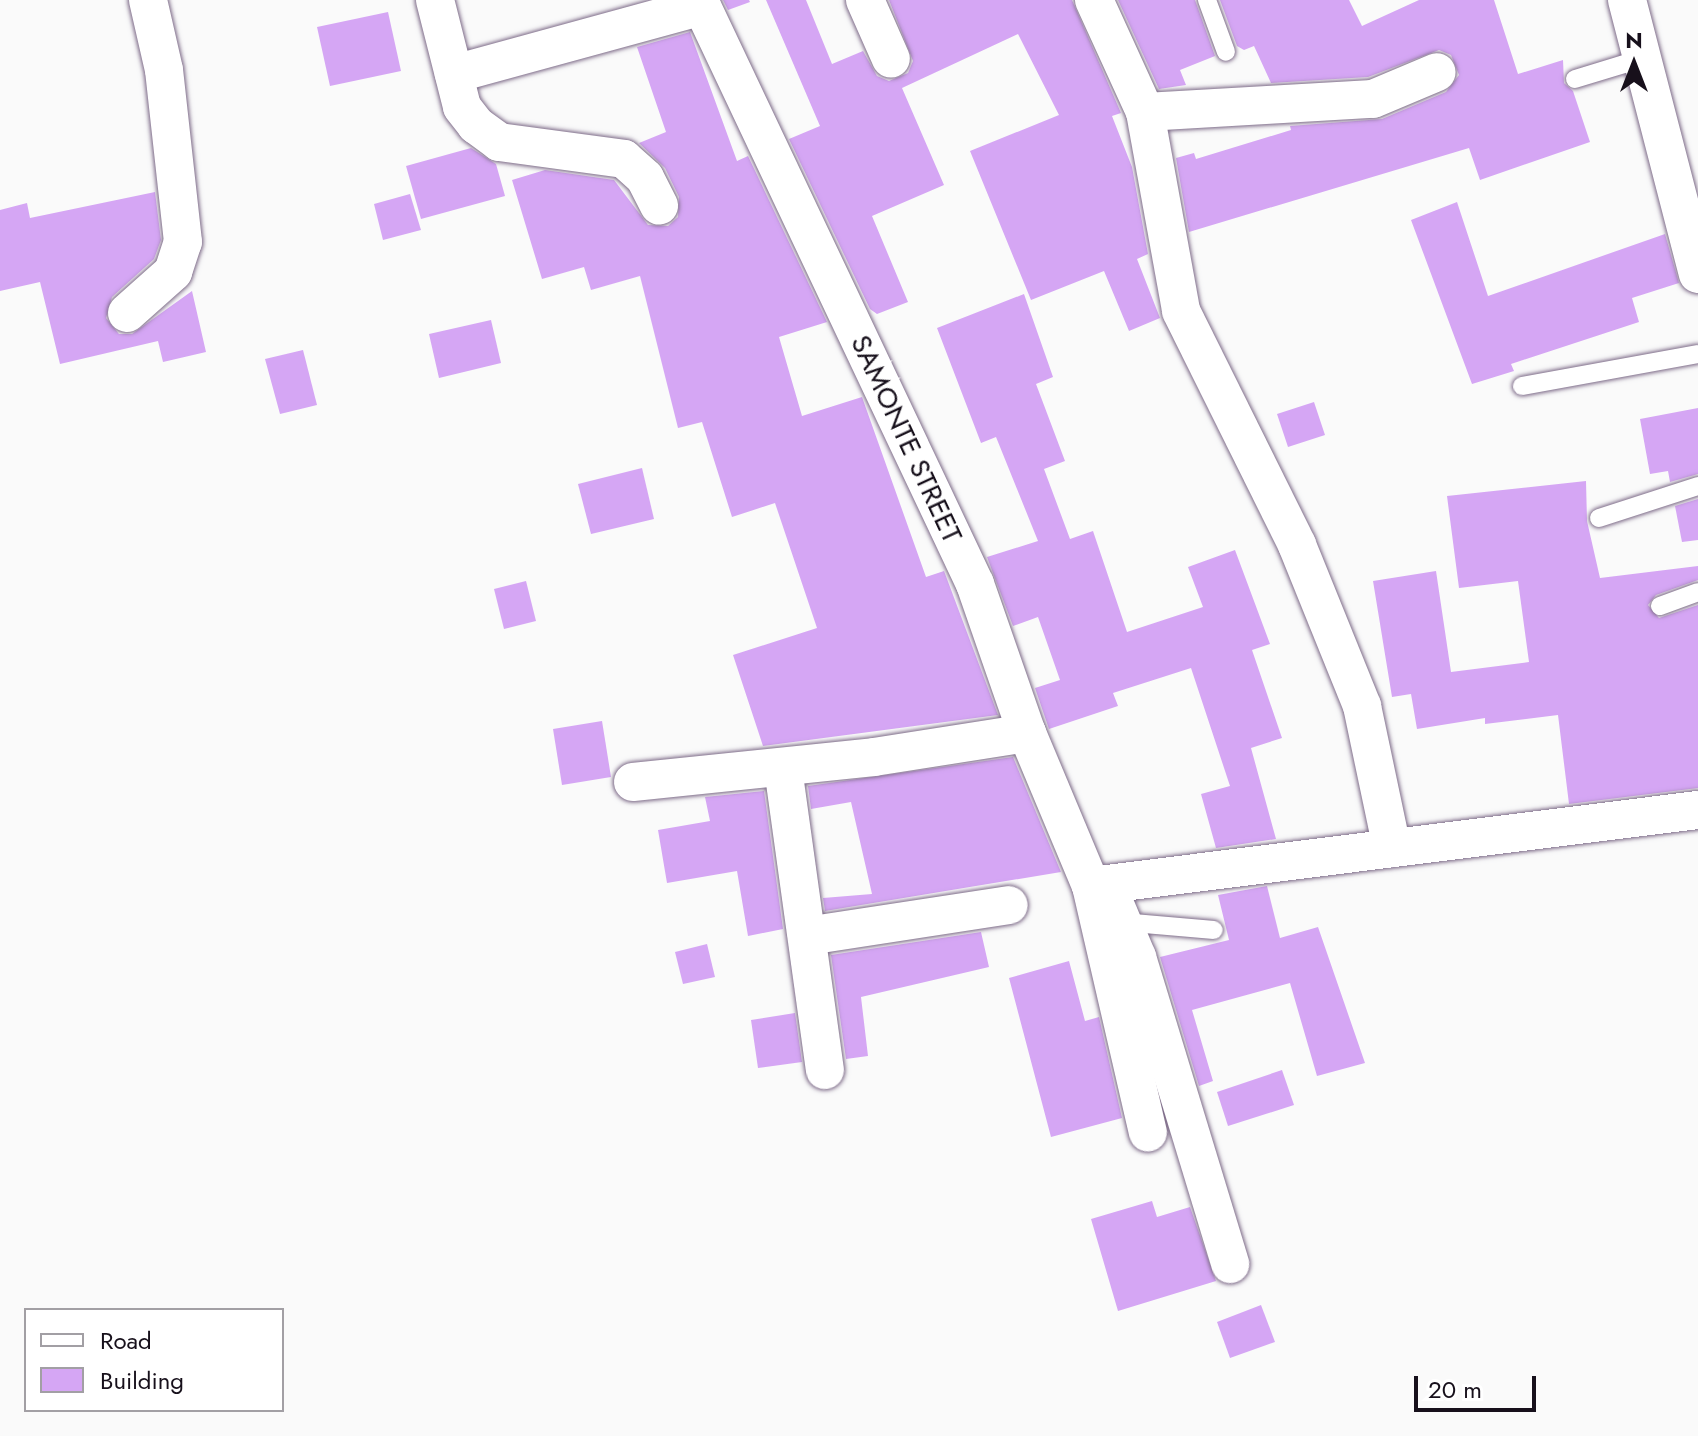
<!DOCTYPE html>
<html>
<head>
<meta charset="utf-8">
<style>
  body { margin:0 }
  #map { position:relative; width:1698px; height:1436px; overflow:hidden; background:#fafafa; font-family:Jost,sans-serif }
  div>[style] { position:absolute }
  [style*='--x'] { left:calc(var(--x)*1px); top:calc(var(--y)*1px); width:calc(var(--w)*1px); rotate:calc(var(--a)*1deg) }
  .building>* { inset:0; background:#d5a6f4 }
  .roads { filter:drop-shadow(0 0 2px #7e6c89) drop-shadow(0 0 2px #7e6c89) }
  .service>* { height:18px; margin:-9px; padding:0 9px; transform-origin:9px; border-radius:9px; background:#fff }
  .minor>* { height:38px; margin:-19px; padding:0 19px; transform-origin:19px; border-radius:19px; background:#fff }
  span { translate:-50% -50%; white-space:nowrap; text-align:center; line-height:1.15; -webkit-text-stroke:6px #fff; paint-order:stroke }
  .street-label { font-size:28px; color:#17101b }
  .legend { position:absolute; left:24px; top:1308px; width:260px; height:104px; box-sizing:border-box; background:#fff; border:2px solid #a29fa4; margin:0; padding:10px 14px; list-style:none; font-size:24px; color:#17101b }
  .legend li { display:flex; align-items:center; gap:16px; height:40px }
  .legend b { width:40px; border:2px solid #a29fa4 }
  .north { position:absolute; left:1594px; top:24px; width:80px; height:80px; -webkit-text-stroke:6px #fff; paint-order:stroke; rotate:0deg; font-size:22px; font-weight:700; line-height:32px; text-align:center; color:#17101b }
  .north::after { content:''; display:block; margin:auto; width:28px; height:36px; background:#17101b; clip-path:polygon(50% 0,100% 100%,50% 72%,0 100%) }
  .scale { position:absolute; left:1414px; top:1376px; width:122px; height:36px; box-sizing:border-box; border:4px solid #17101b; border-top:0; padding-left:10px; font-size:24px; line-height:28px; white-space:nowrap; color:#17101b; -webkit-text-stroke:6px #fff; paint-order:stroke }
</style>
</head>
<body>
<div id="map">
  <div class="building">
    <i style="clip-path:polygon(723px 0,749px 0,750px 2px,728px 10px)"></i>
    <i style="clip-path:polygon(766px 0,806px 0,832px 64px,863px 51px,877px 76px,889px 81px,908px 73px,913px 61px,889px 0,1072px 0,1121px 113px,1112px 116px,1132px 167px,1148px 254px,1137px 259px,1160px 318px,1129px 331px,1104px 271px,1031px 300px,970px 151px,1059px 115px,1018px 34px,902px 88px,944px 185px,872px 216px,908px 302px,877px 314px,870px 309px,789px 139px,820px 126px)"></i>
    <i style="clip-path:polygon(1118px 0,1195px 0,1215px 56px,1180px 70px,1186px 85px,1159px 89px)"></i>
    <i style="clip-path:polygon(1220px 0,1349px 0,1362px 26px,1419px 0,1494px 0,1518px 74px,1563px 60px,1564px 83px,1573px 91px,1590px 142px,1480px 180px,1469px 148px,1189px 232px,1176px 158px,1194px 153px,1196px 159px,1291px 130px,1290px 126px,1382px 119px,1446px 92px,1459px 75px,1451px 55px,1439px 50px,1368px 77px,1271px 83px,1254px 46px,1244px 50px,1237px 46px)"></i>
    <i style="clip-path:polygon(388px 12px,401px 71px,330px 86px,317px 27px)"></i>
    <i style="clip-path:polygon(690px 32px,737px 161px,748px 156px,827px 322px,779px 337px,802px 416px,862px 397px,926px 577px,944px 571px,998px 715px,763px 746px,733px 655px,817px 628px,775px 503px,732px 517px,702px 422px,678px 428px,640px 276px,591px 290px,584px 267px,542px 279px,512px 180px,545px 170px,614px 180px,648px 225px,668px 226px,678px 217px,679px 197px,665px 168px,639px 143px,666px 132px,637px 47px)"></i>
    <i style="clip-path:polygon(471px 148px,496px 164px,505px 196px,421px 219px,406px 166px)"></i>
    <i style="clip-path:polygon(155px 192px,161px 240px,154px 259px,112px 297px,106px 318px,119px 334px,132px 334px,192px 291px,206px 352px,163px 362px,158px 341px,60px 364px,40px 282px,0 291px,0 210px,27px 203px,30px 218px)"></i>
    <i style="clip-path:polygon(410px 194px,421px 230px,383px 240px,374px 204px)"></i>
    <i style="clip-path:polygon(1457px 202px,1488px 296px,1665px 234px,1679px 283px,1632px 298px,1639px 322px,1511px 364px,1514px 371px,1472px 384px,1411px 220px)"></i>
    <i style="clip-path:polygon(1024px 294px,1053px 377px,1036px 384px,1065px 461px,1044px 469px,1070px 539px,1093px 531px,1127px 632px,1203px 607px,1188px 567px,1235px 550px,1270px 644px,1252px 650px,1282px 738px,1251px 748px,1276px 839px,1216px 848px,1201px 794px,1230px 786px,1191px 668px,1113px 693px,1118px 706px,1049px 729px,1035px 688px,1060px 680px,1038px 617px,1013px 626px,987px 557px,1038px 541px,996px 437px,981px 443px,937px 328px)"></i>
    <i style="clip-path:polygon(491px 320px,501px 363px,439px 378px,429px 334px)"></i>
    <i style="clip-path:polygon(303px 350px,317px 405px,280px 414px,265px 359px)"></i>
    <i style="clip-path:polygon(1314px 402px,1325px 435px,1288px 447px,1277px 414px)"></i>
    <i style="clip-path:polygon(1698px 408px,1698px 474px,1670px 482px,1668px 471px,1650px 474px,1640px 419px)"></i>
    <i style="clip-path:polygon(642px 468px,654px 519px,591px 534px,578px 484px)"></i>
    <i style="clip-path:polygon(1586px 481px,1587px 521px,1600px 578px,1698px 566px,1698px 580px,1656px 595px,1648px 605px,1659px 618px,1698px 605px,1698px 788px,1569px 804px,1558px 715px,1485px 724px,1485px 718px,1417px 729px,1411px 694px,1392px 697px,1373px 581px,1436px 571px,1451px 672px,1529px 662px,1518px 581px,1459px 588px,1447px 496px)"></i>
    <i style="clip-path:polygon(1698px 499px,1698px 540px,1682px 542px,1675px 506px)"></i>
    <i style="clip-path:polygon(526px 581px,536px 621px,504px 629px,494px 589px)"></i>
    <i style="clip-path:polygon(602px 721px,611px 777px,562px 785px,553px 729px)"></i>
    <i style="clip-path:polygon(1013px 757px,1061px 872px,825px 911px,823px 898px,872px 894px,851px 802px,811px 809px,808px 786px)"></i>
    <i style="clip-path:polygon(764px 791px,783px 929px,748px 936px,737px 871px,667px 883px,658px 830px,710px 821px,705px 797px)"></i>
    <i style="clip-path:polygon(1267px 886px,1280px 938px,1318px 927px,1365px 1063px,1317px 1076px,1290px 983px,1192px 1010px,1213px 1081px,1199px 1086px,1160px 957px,1229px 940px,1218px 895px)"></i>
    <i style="clip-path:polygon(981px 932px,989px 967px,861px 997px,868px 1056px,846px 1059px,831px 955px)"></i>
    <i style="clip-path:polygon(707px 944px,715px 977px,683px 984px,675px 952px)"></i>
    <i style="clip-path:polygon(1069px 961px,1085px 1021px,1099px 1017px,1122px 1118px,1051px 1137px,1009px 978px)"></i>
    <i style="clip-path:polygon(795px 1013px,802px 1062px,758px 1068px,751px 1020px)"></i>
    <i style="clip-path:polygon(1282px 1070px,1294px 1105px,1228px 1126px,1217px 1092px)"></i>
    <i style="clip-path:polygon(1152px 1201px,1157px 1217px,1190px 1207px,1216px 1281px,1118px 1311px,1091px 1219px)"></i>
    <i style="clip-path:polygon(1261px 1305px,1275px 1342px,1230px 1358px,1217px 1322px)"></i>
  </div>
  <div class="roads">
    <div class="service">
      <i style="--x:1207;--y:0;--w:55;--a:69.9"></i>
      <i style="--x:1575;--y:79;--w:69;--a:-16.9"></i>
      <i style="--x:1522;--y:386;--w:179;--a:-10.3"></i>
      <i style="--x:1599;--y:518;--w:104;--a:-17.9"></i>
      <i style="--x:1660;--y:606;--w:40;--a:-20.2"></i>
      <i style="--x:1122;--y:922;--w:92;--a:5"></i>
    </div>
    <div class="minor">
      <i style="--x:435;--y:0;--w:110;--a:75.8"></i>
      <i style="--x:462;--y:107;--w:23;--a:52"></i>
      <i style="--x:476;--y:125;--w:29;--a:36"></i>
      <i style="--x:499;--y:142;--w:126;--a:7.7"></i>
      <i style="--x:624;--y:159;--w:28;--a:42"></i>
      <i style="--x:645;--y:178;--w:31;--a:63"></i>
      <i style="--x:699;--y:0;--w:646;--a:64.7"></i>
      <i style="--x:975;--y:584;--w:158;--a:70.8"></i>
      <i style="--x:1027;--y:733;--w:166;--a:67.3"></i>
      <i style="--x:1091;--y:886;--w:253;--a:77"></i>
      <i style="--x:865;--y:0;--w:64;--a:66.2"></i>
      <i style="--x:1094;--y:0;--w:123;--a:65.5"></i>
      <i style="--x:1145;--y:112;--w:202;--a:79.7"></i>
      <i style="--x:1181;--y:311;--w:261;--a:63.6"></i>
      <i style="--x:1297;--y:545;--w:174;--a:68"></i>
      <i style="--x:1362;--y:706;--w:145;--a:78.1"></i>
      <i style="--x:1627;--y:0;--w:283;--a:75.5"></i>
      <i style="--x:454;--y:74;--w:257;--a:-15.3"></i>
      <i style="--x:1145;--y:112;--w:228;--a:-3.3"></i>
      <i style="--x:1373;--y:99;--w:69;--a:-22.9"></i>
      <i style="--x:127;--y:313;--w:62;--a:-41.7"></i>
      <i style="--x:173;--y:272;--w:32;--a:-72"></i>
      <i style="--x:183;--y:242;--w:173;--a:-96.3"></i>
      <i style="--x:164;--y:70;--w:72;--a:-102.9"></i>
      <i style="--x:783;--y:768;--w:305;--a:82.1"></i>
      <i style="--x:633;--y:782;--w:242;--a:-5.9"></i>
      <i style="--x:874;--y:757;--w:155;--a:-8.9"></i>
      <i style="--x:1091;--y:886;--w:612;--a:-7.14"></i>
      <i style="--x:1114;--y:902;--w:60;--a:67.3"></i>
      <i style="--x:1137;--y:957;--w:321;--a:73.1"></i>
      <i style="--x:807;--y:936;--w:204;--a:-8.7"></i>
    </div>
  </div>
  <div class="street-label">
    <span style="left:906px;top:439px;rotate:65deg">SAMONTE STREET</span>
  </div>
  <ul class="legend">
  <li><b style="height:10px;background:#fff"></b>Road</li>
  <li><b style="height:22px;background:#d5a6f4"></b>Building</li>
  </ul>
  <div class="north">N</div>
  <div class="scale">20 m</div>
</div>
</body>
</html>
